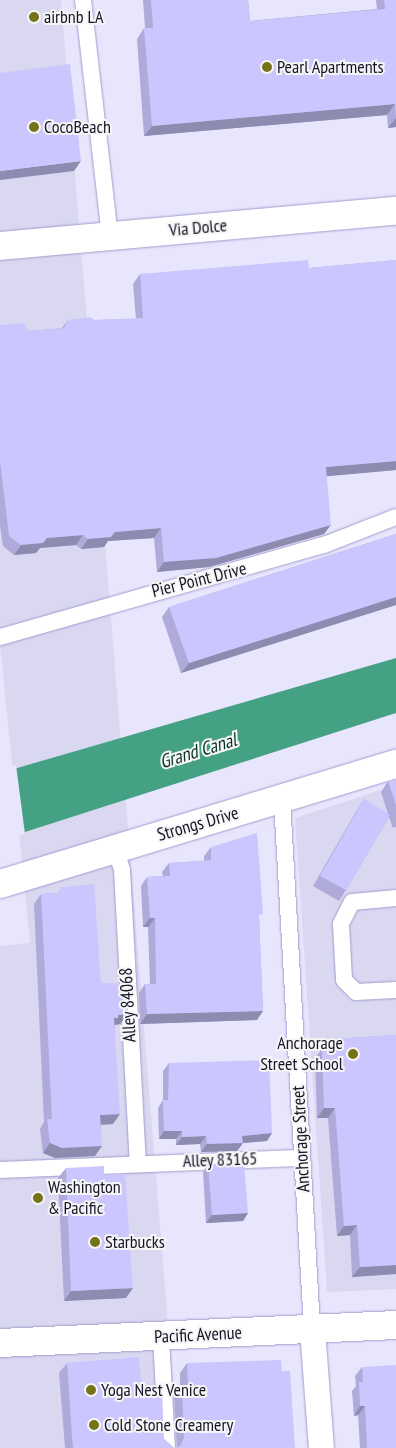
<!DOCTYPE html>
<html>
<head>
<meta charset="utf-8">
<style>
  body { margin:0 }
  #map { position:relative; width:396px; height:1448px; overflow:hidden; background:#e8e6fd; font-family:"PT Sans Narrow",sans-serif }
  div>[style] { position:absolute }
  [style*='--x'] { left:calc(var(--x)*1px); top:calc(var(--y)*1px); width:calc(var(--w)*1px); rotate:calc(var(--a)*1deg) }
  .built>* { inset:0; background:#dad8f1 }
  .water>* { inset:0; background:#44a183 }
  .pier>* { inset:0; background:#e8e6fd }
  .roads { filter:drop-shadow(0 0 1px #a19cd0) drop-shadow(0 0 1px #a19cd0) }
  .service>* { height:16px; margin:-8px; padding:0 8px; transform-origin:8px; border-radius:8px; background:#fff }
  .pedestrian>* { height:25px; margin:-12.5px; padding:0 12.5px; transform-origin:12.5px; border-radius:12.5px; background:#fff }
  .minor>* { height:28px; margin:-14px; padding:0 14px; transform-origin:14px; border-radius:14px; background:#fff }
  .tertiary>* { height:28px; margin:-14px; padding:0 14px; transform-origin:14px; border-radius:14px; background:#fff }
  .wall>* { inset:0; background:#afaada }
  .shaded-wall>* { inset:0; background:#8e8bb1 }
  .building>* { inset:0; background:#cbc6fd }
  .dots>* { width:14px; height:14px; translate:-50% -50%; box-sizing:border-box; border:2px solid #f6f6f6; border-radius:50% }
  span { translate:-50% -50%; white-space:nowrap; text-align:center; line-height:1.15; -webkit-text-stroke:4px #f6f6f6; paint-order:stroke }
  .poi-label { font-size:18px; color:#161427 }
  .left { translate:0 -50%; text-align:left }
  .right { translate:-100% -50%; text-align:right }
  .street-label { font-size:18px; color:#161427 }
  .water-label { font-size:19px; color:#073326; font-style:italic }
</style>
</head>
<body>
<div id="map">
  <div class="built">
    <i style="clip-path:polygon(0 0,61px 0,178px 1448px,0 1448px,0 946px,30px 943px,0 644px)"></i>
    <i style="clip-path:polygon(396px 785px,396px 1289px,327px 1292px,295px 818px)"></i>
  </div>
  <div class="water">
    <i style="clip-path:polygon(396px 658px,396px 713px,0 840px,0 773px)"></i>
  </div>
  <div class="pier">
    <i style="clip-path:polygon(16px 765px,25px 834px,0 842px,0 770px)"></i>
  </div>
  <div class="roads">
    <div class="service">
      <i style="--x:83;--y:0;--w:238;--a:83.5"></i>
      <i style="--x:0;--y:637;--w:337;--a:-15.9"></i>
      <i style="--x:324;--y:545;--w:77;--a:-21.3"></i>
      <i style="--x:282;--y:800;--w:530;--a:86.75"></i>
      <i style="--x:115;--y:848;--w:23;--a:72"></i>
      <i style="--x:122;--y:870;--w:292;--a:86.9"></i>
      <i style="--x:396;--y:898;--w:44;--a:174.8"></i>
      <i style="--x:352;--y:902;--w:25;--a:117"></i>
      <i style="--x:341;--y:924;--w:56;--a:86.9"></i>
      <i style="--x:344;--y:980;--w:17;--a:45"></i>
      <i style="--x:356;--y:992;--w:40;--a:-2.9"></i>
      <i style="--x:0;--y:1170;--w:302;--a:-2.3"></i>
      <i style="--x:161;--y:1337;--w:111;--a:86.9"></i>
    </div>
    <div class="pedestrian">
      <i style="--x:312;--y:1329;--w:119;--a:85.7"></i>
    </div>
    <div class="minor">
      <i style="--x:0;--y:884;--w:414;--a:-16.9"></i>
    </div>
    <div class="tertiary">
      <i style="--x:0;--y:246;--w:398;--a:-5.1"></i>
      <i style="--x:0;--y:1343;--w:396;--a:-2.6"></i>
    </div>
  </div>
  <div class="wall">
    <i style="clip-path:polygon(143px 0,248px 0,250px 21px,377px 9px,376px 0,396px 0,396px 127px,388px 128px,387px 115px,144px 136px,137px 39px,144px 28px,145px 28px)"></i>
    <i style="clip-path:polygon(396px 260px,396px 470px,326px 476px,324px 534px,209px 567px,157px 572px,154px 538px,108px 541px,104px 547px,81px 549px,76px 545px,40px 548px,36px 553px,14px 555px,3px 546px,0 526px,0 326px,29px 331px,62px 328px,68px 320px,95px 320px,136px 319px,133px 284px,140px 274px,309px 268px)"></i>
    <i style="clip-path:polygon(396px 534px,396px 605px,181px 673px,162px 617px,169px 607px)"></i>
    <i style="clip-path:polygon(396px 779px,396px 827px,393px 828px,389px 817px,346px 890px,339px 901px,313px 886px,357px 810px,364px 799px,388px 814px,381px 792px,388px 781px)"></i>
    <i style="clip-path:polygon(211px 847px,259px 919px,263px 1011px,257px 1020px,140px 1024px,139px 993px,145px 984px,150px 984px,148px 927px,143px 927px,141px 886px,147px 877px,163px 876px,162px 872px,169px 863px,204px 861px,204px 856px)"></i>
    <i style="clip-path:polygon(62px 887px,101px 983px,128px 1014px,120px 1024px,115px 1025px,113px 1124px,101px 1125px,95px 1156px,55px 1158px,43px 1153px,40px 1129px,44px 1122px,34px 904px,41px 894px,58px 893px)"></i>
    <i style="clip-path:polygon(396px 1035px,396px 1274px,352px 1277px,350px 1235px,337px 1236px,328px 1118px,317px 1118px,315px 1059px,322px 1048px,327px 1048px,334px 1039px)"></i>
    <i style="clip-path:polygon(169px 1063px,272px 1133px,267px 1141px,243px 1143px,237px 1151px,201px 1152px,200px 1144px,176px 1145px,176px 1139px,159px 1139px,158px 1108px,163px 1100px,163px 1071px)"></i>
    <i style="clip-path:polygon(208px 1164px,248px 1213px,243px 1221px,206px 1223px,203px 1172px)"></i>
    <i style="clip-path:polygon(66px 1168px,104px 1175px,126px 1298px,64px 1301px,58px 1178px)"></i>
    <i style="clip-path:polygon(67px 1363px,142px 1391px,164px 1439px,174px 1448px,177px 1447px,174px 1398px,180px 1389px,180px 1373px,187px 1363px,282px 1371px,295px 1448px,65px 1448px,59px 1373px)"></i>
    <i style="clip-path:polygon(362px 1367px,396px 1448px,360px 1448px,358px 1415px,354px 1416px,352px 1391px,356px 1386px,355px 1376px)"></i>
  </div>
  <div class="shaded-wall">
    <i style="clip-path:polygon(395px 104px,387px 115px,144px 136px,152px 126px)"></i>
    <i style="clip-path:polygon(396px 118px,396px 127px,388px 128px)"></i>
    <i style="clip-path:polygon(81px 161px,74px 171px,0 180px,0 171px)"></i>
    <i style="clip-path:polygon(396px 461px,396px 470px,319px 477px,326px 467px)"></i>
    <i style="clip-path:polygon(331px 525px,324px 534px,209px 567px,157px 572px,164px 562px)"></i>
    <i style="clip-path:polygon(161px 528px,154px 538px,108px 541px,104px 547px,81px 549px,88px 539px,115px 532px)"></i>
    <i style="clip-path:polygon(83px 535px,76px 545px,40px 548px,36px 553px,14px 555px,21px 545px,47px 538px)"></i>
    <i style="clip-path:polygon(396px 597px,396px 605px,181px 673px,189px 663px)"></i>
    <i style="clip-path:polygon(150px 918px,155px 918px,148px 927px,143px 927px)"></i>
    <i style="clip-path:polygon(263px 1011px,257px 1020px,140px 1024px,147px 1014px)"></i>
    <i style="clip-path:polygon(128px 1014px,120px 1024px,114px 1025px,114px 1018px,118px 1015px)"></i>
    <i style="clip-path:polygon(324px 1108px,335px 1108px,328px 1118px,317px 1118px)"></i>
    <i style="clip-path:polygon(120px 1114px,113px 1124px,93px 1125px,100px 1115px)"></i>
    <i style="clip-path:polygon(164px 1131px,182px 1131px,176px 1139px,159px 1139px)"></i>
    <i style="clip-path:polygon(272px 1133px,267px 1141px,243px 1143px,237px 1151px,201px 1152px,207px 1144px,242px 1136px)"></i>
    <i style="clip-path:polygon(206px 1136px,200px 1144px,176px 1145px,182px 1137px)"></i>
    <i style="clip-path:polygon(50px 1143px,102px 1146px,95px 1156px,55px 1158px,43px 1153px)"></i>
    <i style="clip-path:polygon(248px 1213px,243px 1221px,206px 1223px,212px 1215px)"></i>
    <i style="clip-path:polygon(357px 1225px,350px 1235px,337px 1236px,344px 1226px)"></i>
    <i style="clip-path:polygon(396px 1265px,396px 1274px,352px 1277px,360px 1267px)"></i>
    <i style="clip-path:polygon(133px 1288px,126px 1298px,64px 1301px,71px 1291px)"></i>
    <i style="clip-path:polygon(360px 1406px,365px 1406px,358px 1415px,354px 1416px)"></i>
  </div>
  <div class="building">
    <i style="clip-path:polygon(151px 0,248px 0,250px 21px,385px 9px,384px 0,396px 0,396px 118px,395px 104px,152px 126px,144px 28px,153px 28px)"></i>
    <i style="clip-path:polygon(70px 64px,81px 161px,0 171px,0 73px)"></i>
    <i style="clip-path:polygon(308px 260px,309px 268px,396px 260px,396px 461px,326px 467px,331px 525px,216px 558px,164px 562px,161px 528px,115px 532px,111px 537px,88px 539px,83px 535px,47px 538px,43px 543px,21px 545px,9px 536px,0 460px,0 326px,1px 325px,24px 323px,29px 331px,64px 328px,68px 320px,90px 317px,95px 320px,143px 318px,140px 274px)"></i>
    <i style="clip-path:polygon(396px 534px,396px 597px,189px 663px,169px 607px)"></i>
    <i style="clip-path:polygon(396px 779px,396px 805px,388px 781px)"></i>
    <i style="clip-path:polygon(364px 799px,390px 815px,346px 890px,320px 876px)"></i>
    <i style="clip-path:polygon(257px 833px,263px 914px,259px 915px,263px 1011px,147px 1014px,145px 984px,156px 984px,155px 918px,150px 918px,147px 877px,170px 876px,169px 863px,211px 860px,211px 847px)"></i>
    <i style="clip-path:polygon(94px 884px,101px 983px,126px 984px,128px 1014px,118px 1015px,118px 1018px,114px 1018px,120px 1114px,100px 1115px,102px 1146px,62px 1148px,50px 1143px,47px 1119px,52px 1119px,41px 894px,58px 893px,62px 887px)"></i>
    <i style="clip-path:polygon(396px 1035px,396px 1265px,360px 1267px,357px 1225px,344px 1226px,335px 1108px,324px 1108px,322px 1048px,334px 1048px,334px 1039px)"></i>
    <i style="clip-path:polygon(269px 1060px,272px 1133px,242px 1136px,243px 1143px,207px 1144px,206px 1136px,182px 1137px,182px 1131px,164px 1131px,163px 1100px,168px 1100px,169px 1063px)"></i>
    <i style="clip-path:polygon(244px 1163px,248px 1213px,212px 1215px,208px 1164px)"></i>
    <i style="clip-path:polygon(104px 1166px,104px 1175px,125px 1174px,133px 1288px,71px 1291px,66px 1168px)"></i>
    <i style="clip-path:polygon(139px 1357px,142px 1391px,162px 1389px,164px 1439px,174px 1448px,180px 1446px,184px 1438px,182px 1387px,188px 1387px,187px 1363px,281px 1360px,282px 1371px,290px 1371px,295px 1448px,73px 1448px,72px 1436px,67px 1363px)"></i>
    <i style="clip-path:polygon(396px 1365px,396px 1448px,367px 1448px,365px 1406px,360px 1406px,359px 1382px,363px 1382px,362px 1367px)"></i>
  </div>
  <div class="dots">
    <i style="left:34px;top:17px;background:#747318"></i>
    <i style="left:267px;top:67px;background:#747318"></i>
    <i style="left:34px;top:127px;background:#747318"></i>
    <i style="left:353px;top:1054px;background:#747318"></i>
    <i style="left:38px;top:1198px;background:#747318"></i>
    <i style="left:95px;top:1242px;background:#747318"></i>
    <i style="left:91px;top:1390px;background:#747318"></i>
    <i style="left:94px;top:1425px;background:#747318"></i>
  </div>
  <div class="poi-label">
    <span class="left" style="left:44px;top:17px">airbnb LA</span>
    <span class="left" style="left:277px;top:67px">Pearl Apartments</span>
    <span class="left" style="left:44px;top:127px">CocoBeach</span>
    <span class="right" style="left:343px;top:1054px">Anchorage<br>Street School</span>
    <span class="left" style="left:48px;top:1198px">Washington<br>&amp; Pacific</span>
    <span class="left" style="left:105px;top:1242px">Starbucks</span>
    <span class="left" style="left:101px;top:1390px">Yoga Nest Venice</span>
    <span class="left" style="left:104px;top:1425px">Cold Stone Creamery</span>
  </div>
  <div class="street-label">
    <span style="left:198px;top:228px;rotate:-5deg">Via Dolce</span>
    <span style="left:199px;top:580px;rotate:-14deg">Pier Point Drive</span>
    <span style="left:198px;top:824px;rotate:-16deg">Strongs Drive</span>
    <span style="left:128px;top:1005px;rotate:-93deg">Alley 84068</span>
    <span style="left:301px;top:1139px;rotate:-93deg">Anchorage Street</span>
    <span style="left:220px;top:1160px;rotate:-2deg">Alley 83165</span>
    <span style="left:198px;top:1335px;rotate:-3deg">Pacific Avenue</span>
  </div>
  <div class="water-label">
    <span style="left:198px;top:751px;rotate:-17deg">Grand Canal</span>
  </div>
</div>
</body>
</html>
